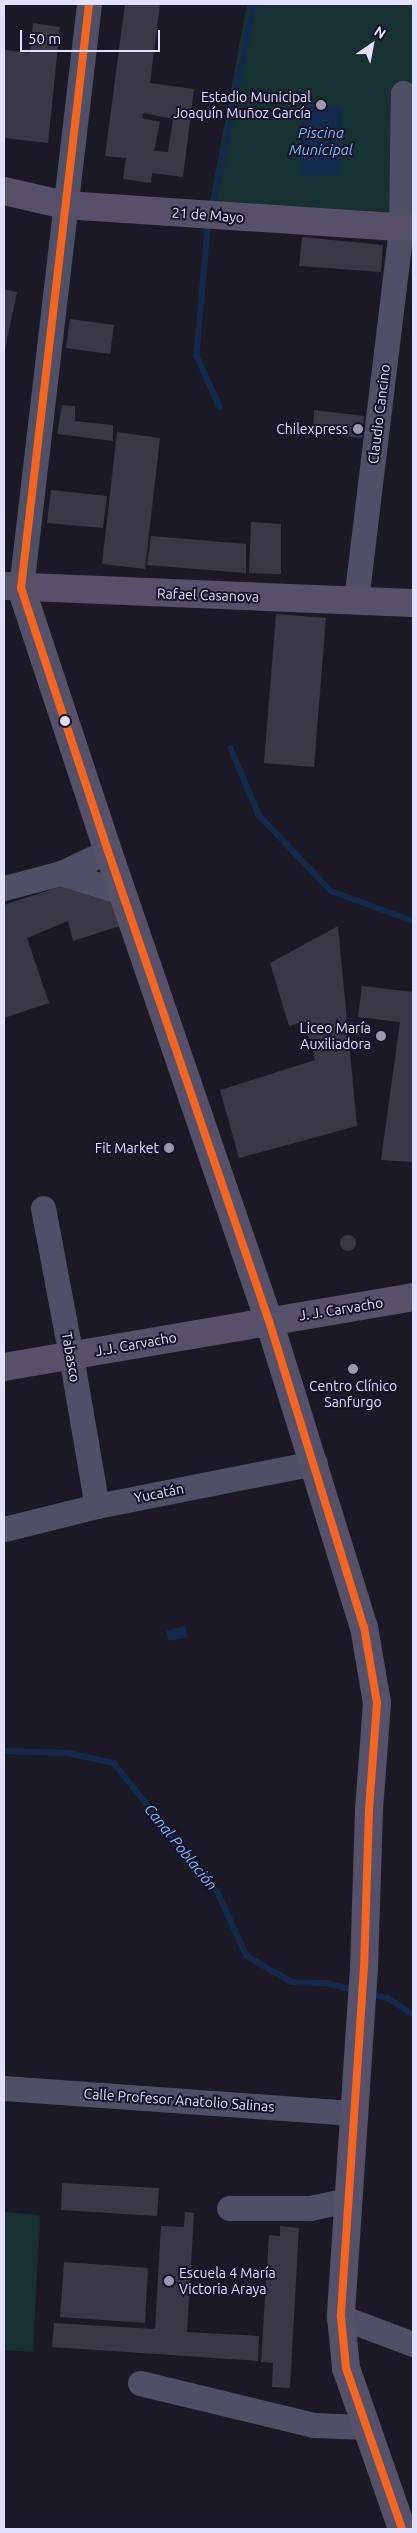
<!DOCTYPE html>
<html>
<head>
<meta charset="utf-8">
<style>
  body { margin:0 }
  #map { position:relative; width:417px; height:2533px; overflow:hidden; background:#1a1925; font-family:Ubuntu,sans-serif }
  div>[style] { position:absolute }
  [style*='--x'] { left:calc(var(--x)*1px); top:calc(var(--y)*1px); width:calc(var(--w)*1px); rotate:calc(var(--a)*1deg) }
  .green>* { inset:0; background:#173131 }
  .water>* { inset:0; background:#142a4c }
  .stream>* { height:5.5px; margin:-2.75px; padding:0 2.75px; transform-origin:2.75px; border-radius:2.75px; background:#142a4c }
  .building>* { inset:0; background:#3a3846 }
  .round { border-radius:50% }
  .minor>* { height:25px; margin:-12.5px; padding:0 12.5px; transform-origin:12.5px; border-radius:12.5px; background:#4f4f66 }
  .major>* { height:28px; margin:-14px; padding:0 14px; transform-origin:14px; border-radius:14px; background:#575069 }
  .bus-1>* { height:8px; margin:-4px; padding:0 4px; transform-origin:4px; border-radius:4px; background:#f26522 }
  .dots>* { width:14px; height:14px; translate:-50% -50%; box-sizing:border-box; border:2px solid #17132b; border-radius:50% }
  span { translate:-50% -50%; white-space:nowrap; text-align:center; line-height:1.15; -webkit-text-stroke:4px #17132b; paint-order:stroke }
  .poi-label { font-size:14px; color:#e2e0fd }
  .right { translate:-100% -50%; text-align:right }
  .left { translate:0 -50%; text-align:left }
  .street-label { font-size:14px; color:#e2e0fd }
  .water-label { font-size:15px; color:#75bef6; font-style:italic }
  .frame { position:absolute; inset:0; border:5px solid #e2e0fd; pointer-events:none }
  .north { position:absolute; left:347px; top:20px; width:50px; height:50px; -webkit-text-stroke:4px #17132b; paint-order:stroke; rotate:33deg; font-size:14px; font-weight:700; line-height:20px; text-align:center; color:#e2e0fd }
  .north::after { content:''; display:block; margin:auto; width:18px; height:22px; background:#e2e0fd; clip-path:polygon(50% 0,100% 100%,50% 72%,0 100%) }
  .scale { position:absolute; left:20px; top:30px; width:140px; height:22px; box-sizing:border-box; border:2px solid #e2e0fd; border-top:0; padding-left:6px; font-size:15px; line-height:18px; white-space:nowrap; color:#e2e0fd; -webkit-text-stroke:4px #17132b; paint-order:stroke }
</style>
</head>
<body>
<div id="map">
  <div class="green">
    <i style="clip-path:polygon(247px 4px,413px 4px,413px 215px,209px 207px)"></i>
    <i style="clip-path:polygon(4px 2212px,40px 2215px,33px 2352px,4px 2350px)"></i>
  </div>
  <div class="water">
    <i style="clip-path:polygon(303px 105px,342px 107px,340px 176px,300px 175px)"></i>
    <i style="clip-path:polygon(185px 1626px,188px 1637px,169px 1641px,166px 1631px)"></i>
  </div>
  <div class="stream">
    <i style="--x:213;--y:207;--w:207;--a:-78.6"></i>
    <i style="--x:208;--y:229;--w:127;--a:95"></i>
    <i style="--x:197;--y:356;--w:56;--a:65.7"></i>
    <i style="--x:231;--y:748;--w:73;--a:67.3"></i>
    <i style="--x:259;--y:815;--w:105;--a:46.5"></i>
    <i style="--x:331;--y:891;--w:87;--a:20.1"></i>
    <i style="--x:4;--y:1751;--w:64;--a:1.8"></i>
    <i style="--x:68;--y:1753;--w:47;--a:12.3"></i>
    <i style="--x:114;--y:1763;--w:166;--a:51.3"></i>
    <i style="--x:218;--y:1893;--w:69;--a:65.3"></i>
    <i style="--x:247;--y:1956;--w:52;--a:30"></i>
    <i style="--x:292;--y:1982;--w:35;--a:2"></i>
    <i style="--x:327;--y:1983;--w:28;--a:15"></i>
    <i style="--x:370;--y:1994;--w:18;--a:13"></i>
    <i style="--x:388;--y:1998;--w:30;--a:33"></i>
  </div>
  <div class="building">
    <i style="clip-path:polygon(evenodd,125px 4px,160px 4px,150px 83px,194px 89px,183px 177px,152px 173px,151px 183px,123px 179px,126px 158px,105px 156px,125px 4px,143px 113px,173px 119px,168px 152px,154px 151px,160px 122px,142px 118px,143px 113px)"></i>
    <i style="clip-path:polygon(33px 23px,60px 27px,48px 143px,4px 138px,4px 50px,30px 53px)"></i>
    <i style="clip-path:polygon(302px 237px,383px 245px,381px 272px,299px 266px)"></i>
    <i style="clip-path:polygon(4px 289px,17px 292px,5px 349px,4px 349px)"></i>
    <i style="clip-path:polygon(70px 319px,114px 325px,110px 354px,66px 348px)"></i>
    <i style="clip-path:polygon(62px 405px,75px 406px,75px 421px,113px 425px,113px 441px,57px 434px)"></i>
    <i style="clip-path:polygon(314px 410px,364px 416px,362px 438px,313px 433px)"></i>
    <i style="clip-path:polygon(117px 432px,160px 438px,145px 569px,102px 564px)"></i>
    <i style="clip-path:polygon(51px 490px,107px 496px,103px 528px,47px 523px)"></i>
    <i style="clip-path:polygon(251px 522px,281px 524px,281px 574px,249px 573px)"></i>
    <i style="clip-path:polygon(151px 536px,246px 544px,246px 573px,147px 565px)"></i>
    <i style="clip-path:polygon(276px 614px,326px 618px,314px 767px,264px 763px)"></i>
    <i style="clip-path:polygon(65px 885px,114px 895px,126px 924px,73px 941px,68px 921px,27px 938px,49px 1003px,4px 1018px,4px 905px)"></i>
    <i style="clip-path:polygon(338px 926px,357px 1126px,239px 1158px,220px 1090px,315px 1060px,305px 1022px,289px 1026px,270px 963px)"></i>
    <i style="clip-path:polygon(362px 986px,413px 992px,413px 1162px,381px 1160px,400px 1022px,358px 1017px)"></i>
    <i class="round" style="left:340px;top:1235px;width:16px;height:16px"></i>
    <i style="clip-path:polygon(62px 2183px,159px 2188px,157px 2216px,61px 2210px)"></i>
    <i style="clip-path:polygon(185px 2212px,194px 2213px,187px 2332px,259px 2336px,258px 2361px,52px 2347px,54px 2323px,155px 2329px,161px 2226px,184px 2227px)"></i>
    <i style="clip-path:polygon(280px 2226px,299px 2228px,290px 2388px,272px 2387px,273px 2363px,261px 2362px,269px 2235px,280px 2236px)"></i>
    <i style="clip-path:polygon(64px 2262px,148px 2268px,145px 2323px,60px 2317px)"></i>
  </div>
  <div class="minor">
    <i style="--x:21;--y:588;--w:588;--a:-83.36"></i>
    <i style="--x:356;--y:600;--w:375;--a:-83.1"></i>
    <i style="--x:401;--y:228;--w:135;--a:-89.2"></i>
    <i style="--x:61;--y:873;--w:52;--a:-25.1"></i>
    <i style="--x:4;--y:888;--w:59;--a:-14.7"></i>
    <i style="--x:61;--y:873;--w:64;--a:17.3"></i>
    <i style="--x:43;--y:1208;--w:151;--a:79.3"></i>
    <i style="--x:71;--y:1356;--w:152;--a:80.2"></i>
    <i style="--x:4;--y:1529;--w:96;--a:-13.9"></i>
    <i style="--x:97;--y:1506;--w:222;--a:-11.2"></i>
    <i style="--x:4;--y:2088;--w:351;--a:4.1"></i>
    <i style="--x:229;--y:2208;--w:81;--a:0"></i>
    <i style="--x:310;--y:2208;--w:40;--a:-12"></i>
    <i style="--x:341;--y:2317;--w:77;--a:20.6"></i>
    <i style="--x:140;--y:2383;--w:178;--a:13.6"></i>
    <i style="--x:313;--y:2425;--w:54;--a:2.1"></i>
  </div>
  <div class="major">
    <i style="--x:4;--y:191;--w:63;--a:12.9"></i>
    <i style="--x:65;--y:205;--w:349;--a:3.8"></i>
    <i style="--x:5;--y:586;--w:408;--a:2.4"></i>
    <i style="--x:21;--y:588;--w:277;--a:71.7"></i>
    <i style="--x:108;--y:851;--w:497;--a:71.1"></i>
    <i style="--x:269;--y:1321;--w:320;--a:72.8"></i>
    <i style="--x:364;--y:1627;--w:77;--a:80.3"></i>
    <i style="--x:377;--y:1703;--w:107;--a:94.3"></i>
    <i style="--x:369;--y:1810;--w:157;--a:91.8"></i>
    <i style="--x:364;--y:1967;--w:351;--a:93.8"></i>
    <i style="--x:341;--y:2317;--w:51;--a:84.4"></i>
    <i style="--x:346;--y:2368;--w:170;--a:70.8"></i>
    <i style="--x:4;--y:1367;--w:415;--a:-9.7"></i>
  </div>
  <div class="bus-1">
    <i style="--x:89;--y:4;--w:588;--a:96.64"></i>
    <i style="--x:21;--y:588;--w:277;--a:71.7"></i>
    <i style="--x:108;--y:851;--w:497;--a:71.1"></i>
    <i style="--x:269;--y:1321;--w:320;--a:72.8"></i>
    <i style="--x:364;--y:1627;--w:77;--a:80.3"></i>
    <i style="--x:377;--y:1703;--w:107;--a:94.3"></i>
    <i style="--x:369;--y:1810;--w:157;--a:91.8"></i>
    <i style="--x:364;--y:1967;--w:351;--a:93.8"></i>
    <i style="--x:341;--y:2317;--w:51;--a:84.4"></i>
    <i style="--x:346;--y:2368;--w:170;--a:70.8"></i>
  </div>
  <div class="dots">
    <i style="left:321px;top:105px;background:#9c9ab1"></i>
    <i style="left:358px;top:429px;background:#9c9ab1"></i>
    <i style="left:65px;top:721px;background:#e2e0fd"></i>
    <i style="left:381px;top:1036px;background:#9c9ab1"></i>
    <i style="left:169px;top:1148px;background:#9c9ab1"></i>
    <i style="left:353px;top:1369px;background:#9c9ab1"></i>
    <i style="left:169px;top:2281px;background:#9c9ab1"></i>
  </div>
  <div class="poi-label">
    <span class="right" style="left:311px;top:105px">Estadio Municipal<br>Joaquín Muñoz García</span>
    <span class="right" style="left:348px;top:429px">Chilexpress</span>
    <span class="right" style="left:371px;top:1036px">Liceo María<br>Auxiliadora</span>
    <span class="right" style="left:159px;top:1148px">Fit Market</span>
    <span style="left:353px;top:1394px">Centro Clínico<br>Sanfurgo</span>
    <span class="left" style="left:179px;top:2281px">Escuela 4 María<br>Victoria Araya</span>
  </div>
  <div class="street-label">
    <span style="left:208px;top:215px;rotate:4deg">21 de Mayo</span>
    <span style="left:379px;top:414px;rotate:-83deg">Claudio Cancino</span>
    <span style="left:208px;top:595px;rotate:2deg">Rafael Casanova</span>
    <span style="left:341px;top:1309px;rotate:-9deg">J. J. Carvacho</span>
    <span style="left:136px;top:1344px;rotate:-10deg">J.J. Carvacho</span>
    <span style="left:71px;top:1357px;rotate:80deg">Tabasco</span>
    <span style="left:159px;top:1493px;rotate:-11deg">Yucatán</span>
    <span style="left:179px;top:2100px;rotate:4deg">Calle Profesor Anatolio Salinas</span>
  </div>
  <div class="water-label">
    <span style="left:321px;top:141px">Piscina<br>Municipal</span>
    <span style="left:181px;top:1847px;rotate:51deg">Canal Población</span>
  </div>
  <div class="frame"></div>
  <div class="north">N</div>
  <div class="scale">50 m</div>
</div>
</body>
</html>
